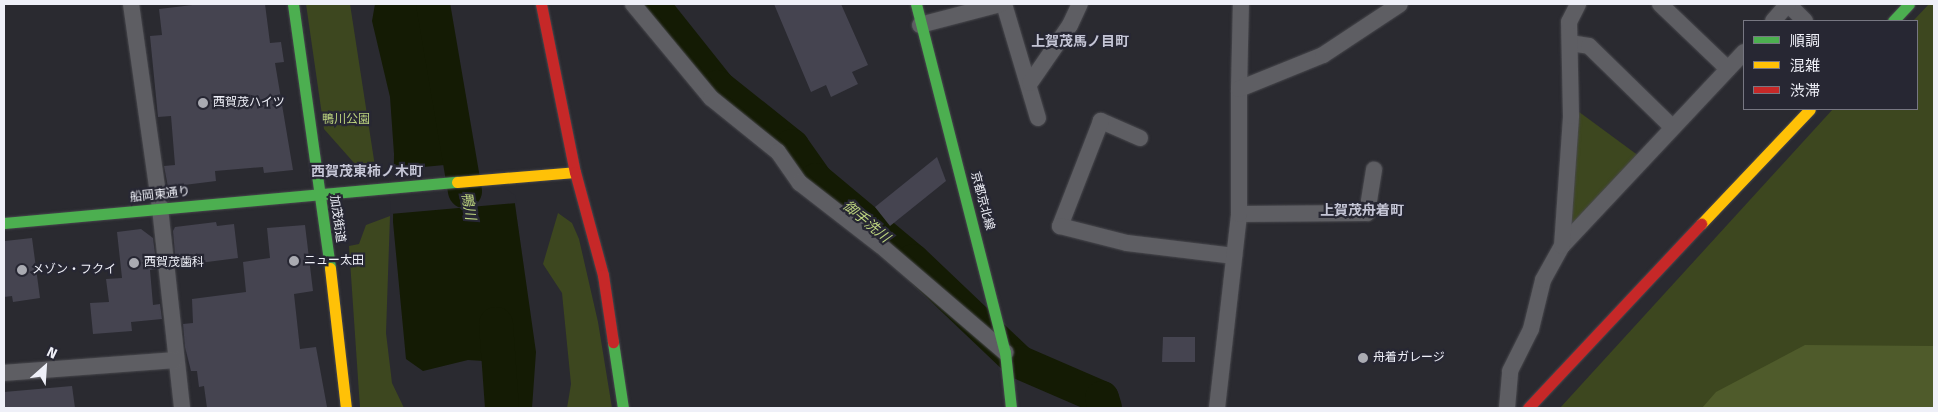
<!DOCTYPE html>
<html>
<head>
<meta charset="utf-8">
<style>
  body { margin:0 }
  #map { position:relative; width:1938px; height:412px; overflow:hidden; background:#2a2a30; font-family:"Fira Sans","Noto Sans JP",sans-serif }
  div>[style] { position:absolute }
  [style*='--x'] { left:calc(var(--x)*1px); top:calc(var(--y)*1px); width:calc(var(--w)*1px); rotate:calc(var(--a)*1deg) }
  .green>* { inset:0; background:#3d471f }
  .forest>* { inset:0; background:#4f5b2b }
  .water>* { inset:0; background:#141b04 }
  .pier>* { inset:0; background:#2a2a30 }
  .river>* { height:34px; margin:-17px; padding:0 17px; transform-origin:17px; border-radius:17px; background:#141b04 }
  .building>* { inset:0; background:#454450 }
  .roads { filter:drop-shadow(0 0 1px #48484d) drop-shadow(0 0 1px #48484d) }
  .street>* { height:16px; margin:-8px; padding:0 8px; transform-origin:8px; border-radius:8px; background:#5e5e63 }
  .fast>* { height:11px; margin:-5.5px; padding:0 5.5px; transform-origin:5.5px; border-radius:5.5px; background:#4caf50 }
  .slow>* { height:11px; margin:-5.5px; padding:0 5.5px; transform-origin:5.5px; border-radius:5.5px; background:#ffc107 }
  .jam>* { height:11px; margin:-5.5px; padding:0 5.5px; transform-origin:5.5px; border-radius:5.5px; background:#c62828 }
  .dots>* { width:14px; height:14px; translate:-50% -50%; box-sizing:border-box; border:2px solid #272733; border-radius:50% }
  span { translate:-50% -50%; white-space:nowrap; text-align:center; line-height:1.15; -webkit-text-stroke:4.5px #272733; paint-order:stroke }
  .poi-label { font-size:12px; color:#eff0f8 }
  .left { translate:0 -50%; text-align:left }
  .park-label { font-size:12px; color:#bcd37e }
  .street-label { font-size:12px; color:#eff0f8 }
  .neighbourhood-label { font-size:14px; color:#c4c5d5; font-weight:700 }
  .water-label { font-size:14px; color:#bdd47f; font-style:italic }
  .frame { position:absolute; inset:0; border:5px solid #eff0f8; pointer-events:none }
  .legend { position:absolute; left:1743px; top:20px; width:175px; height:90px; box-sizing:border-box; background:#272733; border:1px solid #777782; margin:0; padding:6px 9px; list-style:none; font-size:15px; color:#eff0f8 }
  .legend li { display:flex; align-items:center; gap:10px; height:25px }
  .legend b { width:25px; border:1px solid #777782 }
  .north { position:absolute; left:20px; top:342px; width:50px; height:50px; -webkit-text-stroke:4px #272733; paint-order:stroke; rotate:26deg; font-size:14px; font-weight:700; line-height:20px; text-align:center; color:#eff0f8 }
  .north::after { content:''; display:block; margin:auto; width:18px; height:22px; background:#eff0f8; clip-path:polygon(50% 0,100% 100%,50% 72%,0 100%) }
</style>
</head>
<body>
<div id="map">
  <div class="green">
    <i style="clip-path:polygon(306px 4px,350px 4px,376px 173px,355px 164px,324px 129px)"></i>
    <i style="clip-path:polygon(1929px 4px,1934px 4px,1934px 408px,1560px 408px,1833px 109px,1917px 109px,1917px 21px,1913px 21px)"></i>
    <i style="clip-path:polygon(1571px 106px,1643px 159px,1569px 238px)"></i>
    <i style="clip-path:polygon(558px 213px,572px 223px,579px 239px,598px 322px,612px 408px,567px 408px,571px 384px,562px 293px,543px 264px)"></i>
    <i style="clip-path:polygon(390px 216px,386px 333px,392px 383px,404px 408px,360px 408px,349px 246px,359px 244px,366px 225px)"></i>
  </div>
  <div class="forest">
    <i style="clip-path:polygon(1805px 345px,1934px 346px,1934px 408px,1702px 408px,1716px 392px)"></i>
  </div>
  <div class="water">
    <i style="clip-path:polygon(375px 4px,422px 4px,446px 121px,465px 168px,514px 197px,536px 352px,532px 408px,512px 408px,503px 374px,484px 361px,468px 360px,423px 371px,406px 359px,393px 222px,394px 154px,390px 97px,372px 21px)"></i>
  </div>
  <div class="pier">
    <i style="clip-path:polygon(466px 163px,515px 195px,517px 203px,390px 214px,391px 170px)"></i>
  </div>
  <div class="river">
    <i style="--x:433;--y:4;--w:190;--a:80.3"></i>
    <i style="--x:652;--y:4;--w:106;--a:51.5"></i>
    <i style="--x:718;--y:87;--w:95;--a:38.6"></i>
    <i style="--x:792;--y:146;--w:42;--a:54.8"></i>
    <i style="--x:816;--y:180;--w:126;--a:39.9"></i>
    <i style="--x:913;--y:261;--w:146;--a:43.6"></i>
    <i style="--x:1019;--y:362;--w:90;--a:23.4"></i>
    <i style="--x:1102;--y:398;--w:10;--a:73"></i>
    <i style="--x:496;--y:324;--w:84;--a:85.9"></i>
  </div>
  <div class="building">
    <i style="clip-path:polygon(201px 4px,265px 4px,270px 43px,281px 42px,284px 62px,275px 63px,293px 170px,264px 173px,263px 167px,215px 171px,216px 181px,168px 187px,164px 166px,175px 165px,171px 116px,158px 117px,150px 36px,162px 35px,159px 9px)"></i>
    <i style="clip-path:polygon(774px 4px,841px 4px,868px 65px,852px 72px,858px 84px,831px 97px,826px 85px,811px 92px)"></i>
    <i style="clip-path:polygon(937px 157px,946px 181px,890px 226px,875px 207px)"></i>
    <i style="clip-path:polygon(216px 222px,217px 226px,234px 224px,238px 258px,176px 266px,173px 231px,175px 227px)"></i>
    <i style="clip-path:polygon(305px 225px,313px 291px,294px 294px,300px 349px,316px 347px,327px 407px,207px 408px,204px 386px,199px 387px,197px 371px,191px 371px,185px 347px,183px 324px,193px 323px,192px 299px,246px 292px,243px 262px,270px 258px,267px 228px)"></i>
    <i style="clip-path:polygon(141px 229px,153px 238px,157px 269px,150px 270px,153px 305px,160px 304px,162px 319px,131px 322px,132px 331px,93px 334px,90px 303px,109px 302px,106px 279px,122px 278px,117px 232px)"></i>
    <i style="clip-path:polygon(32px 238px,40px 298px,13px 302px,12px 296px,4px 297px,5px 241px)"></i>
    <i style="clip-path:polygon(1163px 337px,1195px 337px,1195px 362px,1162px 362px)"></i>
    <i style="clip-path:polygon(72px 386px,75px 408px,4px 408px,4px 392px)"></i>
  </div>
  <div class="roads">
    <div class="street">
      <i style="--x:131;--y:4;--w:206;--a:81.9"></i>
      <i style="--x:160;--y:208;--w:201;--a:83.7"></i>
      <i style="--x:633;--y:4;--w:122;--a:50.3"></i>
      <i style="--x:711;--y:98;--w:86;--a:38.9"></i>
      <i style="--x:778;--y:152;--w:38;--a:55"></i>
      <i style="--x:800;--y:183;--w:101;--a:37.8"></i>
      <i style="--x:880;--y:245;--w:165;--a:40.6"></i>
      <i style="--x:1004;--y:4;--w:119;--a:73.4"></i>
      <i style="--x:1660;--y:4;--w:94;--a:43.7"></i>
      <i style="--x:1788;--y:4;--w:24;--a:45"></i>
      <i style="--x:1773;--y:21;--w:23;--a:-49"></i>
      <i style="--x:920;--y:25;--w:83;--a:-14.7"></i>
      <i style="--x:1570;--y:43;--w:19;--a:9"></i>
      <i style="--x:1589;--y:46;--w:116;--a:44.3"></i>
      <i style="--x:1030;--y:83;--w:70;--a:-55.4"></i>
      <i style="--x:1070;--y:25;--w:23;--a:-65"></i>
      <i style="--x:1239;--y:89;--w:85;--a:-88.7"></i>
      <i style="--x:1140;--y:138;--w:43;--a:-156.4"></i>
      <i style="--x:1101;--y:121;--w:113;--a:111.3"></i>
      <i style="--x:1060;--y:226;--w:69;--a:14.2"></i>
      <i style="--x:1127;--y:243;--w:108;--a:6.9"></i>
      <i style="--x:1239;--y:214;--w:128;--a:-0.4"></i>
      <i style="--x:1367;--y:213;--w:44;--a:-80.8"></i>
      <i style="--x:1562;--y:246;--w:266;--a:-46.8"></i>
      <i style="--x:4;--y:373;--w:171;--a:-4.3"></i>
      <i style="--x:1217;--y:408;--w:195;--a:-83.5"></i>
      <i style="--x:1239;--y:214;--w:125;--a:-90"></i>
      <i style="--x:1239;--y:89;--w:91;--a:-22"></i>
      <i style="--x:1323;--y:55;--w:92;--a:-33.5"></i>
      <i style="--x:1507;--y:408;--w:37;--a:-85"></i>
      <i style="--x:1510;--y:371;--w:47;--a:-63.4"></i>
      <i style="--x:1531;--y:329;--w:50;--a:-76.2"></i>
      <i style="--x:1543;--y:280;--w:39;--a:-61"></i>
      <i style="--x:1562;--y:246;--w:130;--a:-86"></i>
      <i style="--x:1571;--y:116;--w:94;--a:-91.2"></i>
      <i style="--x:1569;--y:22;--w:20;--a:-63"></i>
    </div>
    <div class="fast">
      <i style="--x:293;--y:4;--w:267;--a:82"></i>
      <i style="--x:916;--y:4;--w:359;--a:75.7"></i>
      <i style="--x:1005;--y:352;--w:56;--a:83.9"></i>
      <i style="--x:1893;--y:21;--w:23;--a:-47"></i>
      <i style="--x:4;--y:223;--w:455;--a:-5.2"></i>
      <i style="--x:613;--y:342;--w:67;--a:81.4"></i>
    </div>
    <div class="slow">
      <i style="--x:457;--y:182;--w:118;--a:-4.8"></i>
      <i style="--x:1701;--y:224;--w:158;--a:-46.5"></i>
      <i style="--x:330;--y:268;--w:141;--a:83.5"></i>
    </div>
    <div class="jam">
      <i style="--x:541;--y:4;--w:171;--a:78.6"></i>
      <i style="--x:575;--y:172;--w:107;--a:74.8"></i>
      <i style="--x:603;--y:275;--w:68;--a:81.5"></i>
      <i style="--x:1528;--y:408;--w:253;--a:-46.8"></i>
    </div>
  </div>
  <div class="dots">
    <i style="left:203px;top:103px;background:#aaabb2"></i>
    <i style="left:294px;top:261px;background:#aaabb2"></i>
    <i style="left:134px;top:263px;background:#aaabb2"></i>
    <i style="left:22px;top:270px;background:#aaabb2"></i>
    <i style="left:1363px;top:358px;background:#aaabb2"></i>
  </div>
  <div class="poi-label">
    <span class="left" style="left:213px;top:103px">西賀茂ハイツ</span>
    <span class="left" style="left:304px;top:261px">ニュー太田</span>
    <span class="left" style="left:144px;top:263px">西賀茂歯科</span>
    <span class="left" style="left:32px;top:270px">メゾン・フクイ</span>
    <span class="left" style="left:1373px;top:358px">舟着ガレージ</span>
  </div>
  <div class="park-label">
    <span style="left:346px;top:120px">鴨川公園</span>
  </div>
  <div class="street-label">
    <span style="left:160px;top:195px;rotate:-6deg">船岡東通り</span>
    <span style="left:982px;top:201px;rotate:75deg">京都京北線</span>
    <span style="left:337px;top:219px;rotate:82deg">加茂街道</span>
  </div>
  <div class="neighbourhood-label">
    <span style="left:1080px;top:42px">上賀茂馬ノ目町</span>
    <span style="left:367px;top:172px">西賀茂東柿ノ木町</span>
    <span style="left:1362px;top:211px">上賀茂舟着町</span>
  </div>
  <div class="water-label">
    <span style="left:468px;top:206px;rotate:80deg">鴨川</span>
    <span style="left:866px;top:222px;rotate:40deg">御手洗川</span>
  </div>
  <div class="frame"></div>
  <ul class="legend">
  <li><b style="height:6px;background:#4caf50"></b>順調</li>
  <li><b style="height:6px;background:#ffc107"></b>混雑</li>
  <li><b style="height:6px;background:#c62828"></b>渋滞</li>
  </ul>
  <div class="north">N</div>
</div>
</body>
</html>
